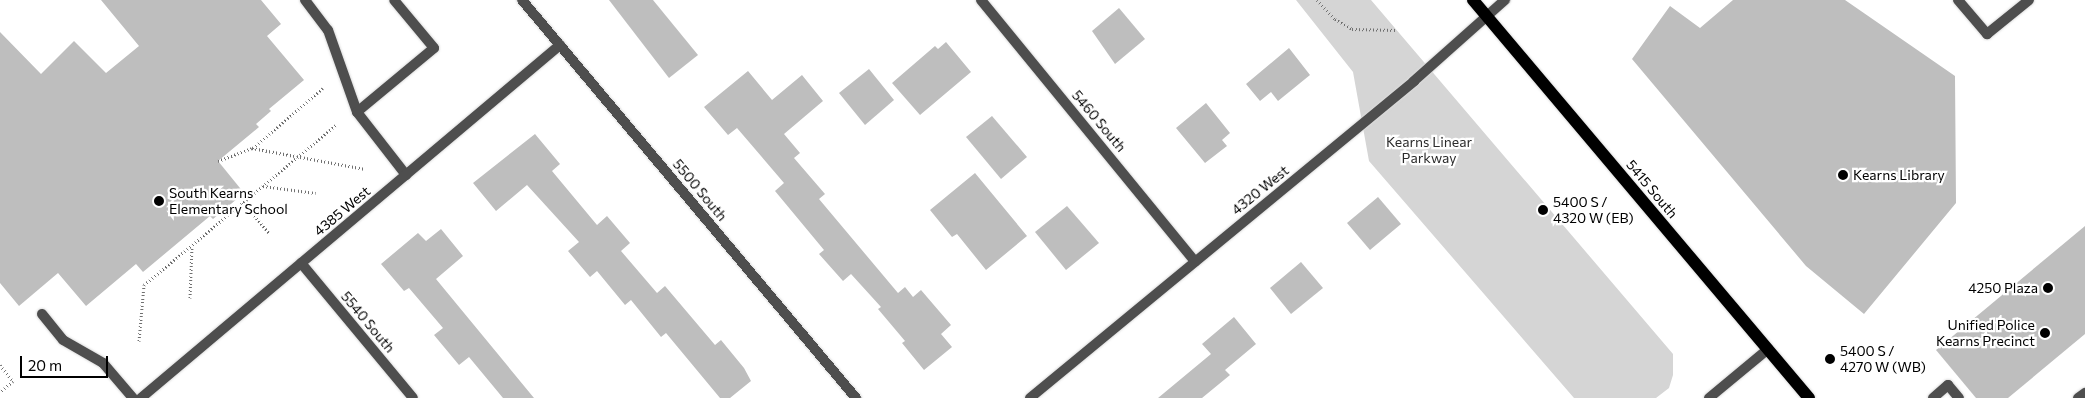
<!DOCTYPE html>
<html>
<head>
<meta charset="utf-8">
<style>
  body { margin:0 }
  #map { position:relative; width:2085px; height:398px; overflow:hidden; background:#fff; font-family:Commissioner,sans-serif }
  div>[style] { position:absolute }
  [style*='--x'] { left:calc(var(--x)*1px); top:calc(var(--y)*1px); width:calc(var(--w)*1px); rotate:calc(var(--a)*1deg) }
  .green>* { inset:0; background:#d5d5d5 }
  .building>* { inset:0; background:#bebebe }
  .path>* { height:3px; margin-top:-1.5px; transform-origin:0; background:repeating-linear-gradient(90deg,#707070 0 1px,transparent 0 3.5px) }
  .roads { filter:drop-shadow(0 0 1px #dbdbdb) drop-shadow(0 0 1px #dbdbdb) }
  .service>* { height:10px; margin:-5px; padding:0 5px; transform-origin:5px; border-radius:5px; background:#4e4e4e }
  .minor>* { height:10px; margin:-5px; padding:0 5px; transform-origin:5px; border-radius:5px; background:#4e4e4e }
  .primary>* { height:12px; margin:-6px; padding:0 6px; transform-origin:6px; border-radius:6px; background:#000 }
  .dots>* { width:14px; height:14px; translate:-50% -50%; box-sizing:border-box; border:2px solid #fff; border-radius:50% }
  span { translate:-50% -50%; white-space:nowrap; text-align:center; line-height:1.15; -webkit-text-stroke:4.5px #fff; paint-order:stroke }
  .street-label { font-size:14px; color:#000 }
  .park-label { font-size:14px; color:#2c2c2c }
  .poi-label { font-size:14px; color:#000 }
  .left { translate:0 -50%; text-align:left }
  .right { translate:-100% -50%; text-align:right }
  .scale { position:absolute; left:20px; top:356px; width:88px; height:22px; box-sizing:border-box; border:2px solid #000; border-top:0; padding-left:6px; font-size:15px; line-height:18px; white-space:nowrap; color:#000; -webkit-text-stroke:4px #fff; paint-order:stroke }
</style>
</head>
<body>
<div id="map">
  <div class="green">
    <i style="clip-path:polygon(1296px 0,1371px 0,1673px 354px,1673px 375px,1669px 388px,1656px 398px,1574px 398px,1369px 161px,1353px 72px)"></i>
  </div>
  <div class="building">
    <i style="clip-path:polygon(101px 0,261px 0,281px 24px,267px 36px,304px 80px,269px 109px,271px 111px,256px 124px,259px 127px,218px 161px,244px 193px,213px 219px,210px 216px,143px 272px,136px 264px,86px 306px,58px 273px,19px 306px,0 283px,0 32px,41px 74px,74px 41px,106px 73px,139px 46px)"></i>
    <i style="clip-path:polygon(609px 0,653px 0,698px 55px,669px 78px)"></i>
    <i style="clip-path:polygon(1733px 0,1845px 0,1955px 76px,1956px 203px,1864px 314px,1806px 266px,1632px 59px,1670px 6px,1700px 28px)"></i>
    <i style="clip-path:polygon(1119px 8px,1145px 39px,1115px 64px,1092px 31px)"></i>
    <i style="clip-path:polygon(946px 42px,971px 72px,920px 115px,892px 83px,935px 46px,938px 49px)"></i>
    <i style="clip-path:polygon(1289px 48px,1310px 75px,1278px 101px,1271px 92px,1260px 101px,1246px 84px)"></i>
    <i style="clip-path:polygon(869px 69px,894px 100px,865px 125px,839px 93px)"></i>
    <i style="clip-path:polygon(748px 71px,772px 100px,802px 75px,823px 101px,784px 134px,800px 153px,794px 158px,825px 194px,819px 199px,898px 293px,905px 287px,913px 297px,921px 290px,951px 325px,941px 334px,952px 347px,924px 370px,902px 343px,905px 341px,878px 309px,881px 307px,851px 274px,843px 281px,819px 254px,824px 250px,775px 191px,784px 183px,737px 128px,728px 135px,704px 107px)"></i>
    <i style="clip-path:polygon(1206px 103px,1230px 133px,1222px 140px,1227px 146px,1205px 163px,1176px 128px)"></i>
    <i style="clip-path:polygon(992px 116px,1027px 157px,1001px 179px,966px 137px)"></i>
    <i style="clip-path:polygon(535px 134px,560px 164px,552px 171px,597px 225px,607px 216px,630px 243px,621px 251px,657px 293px,665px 286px,715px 345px,721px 340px,744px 368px,751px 381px,730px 398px,720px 398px,666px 333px,661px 337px,631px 300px,625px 305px,597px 271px,590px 277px,568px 251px,579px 242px,527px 185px,496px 211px,473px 183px)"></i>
    <i style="clip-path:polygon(975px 173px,1027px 236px,986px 270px,957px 234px,952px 237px,930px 210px)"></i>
    <i style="clip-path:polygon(1378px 197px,1401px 224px,1370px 250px,1347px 223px)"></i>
    <i style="clip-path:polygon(1067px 206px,1099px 243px,1066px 270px,1035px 232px)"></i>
    <i style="clip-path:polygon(2085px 226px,2085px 334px,2008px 398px,1976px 398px,1936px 350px)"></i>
    <i style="clip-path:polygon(441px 229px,463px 256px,436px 279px,534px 398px,503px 398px,469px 357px,459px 365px,434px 335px,443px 328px,409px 288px,404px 291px,381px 264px,418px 233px,426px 241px)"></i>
    <i style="clip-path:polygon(1301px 262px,1323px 288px,1291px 314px,1270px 288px)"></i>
    <i style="clip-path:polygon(1234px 317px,1256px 344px,1225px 370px,1230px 375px,1202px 398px,1158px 398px,1211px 354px,1202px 344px)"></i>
  </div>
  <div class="path">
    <i style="--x:1317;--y:0;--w:26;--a:47"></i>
    <i style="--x:1335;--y:19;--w:20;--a:30"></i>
    <i style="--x:1352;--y:29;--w:45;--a:1.3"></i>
    <i style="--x:253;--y:148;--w:92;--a:-40.6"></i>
    <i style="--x:218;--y:161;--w:36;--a:-21"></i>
    <i style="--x:252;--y:148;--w:115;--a:10.5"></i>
    <i style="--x:263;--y:186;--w:53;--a:7.5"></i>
    <i style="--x:243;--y:202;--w:40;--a:50"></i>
    <i style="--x:190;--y:298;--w:52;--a:-87.8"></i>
    <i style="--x:139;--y:341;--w:56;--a:-84.9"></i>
    <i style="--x:144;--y:285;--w:250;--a:-39.8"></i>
    <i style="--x:0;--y:365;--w:21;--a:51"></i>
    <i style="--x:13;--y:381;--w:17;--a:140"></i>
  </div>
  <div class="roads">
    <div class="service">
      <i style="--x:305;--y:0;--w:38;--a:53"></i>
      <i style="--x:328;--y:30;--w:87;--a:70.5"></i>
      <i style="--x:357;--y:112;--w:80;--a:52.1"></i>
      <i style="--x:357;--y:112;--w:100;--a:-39.7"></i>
      <i style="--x:434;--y:48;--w:62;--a:-129.8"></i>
      <i style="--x:42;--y:314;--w:33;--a:51"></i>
      <i style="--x:63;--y:340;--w:46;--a:29.9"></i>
      <i style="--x:103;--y:363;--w:46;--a:49.4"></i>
      <i style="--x:1933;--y:398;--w:20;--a:-41"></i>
      <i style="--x:1948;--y:385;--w:17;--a:50"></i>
      <i style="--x:2078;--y:398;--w:9;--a:-36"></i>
    </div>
    <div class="minor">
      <i style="--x:522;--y:0;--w:520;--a:50"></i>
      <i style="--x:981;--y:0;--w:338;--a:50.7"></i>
      <i style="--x:1958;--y:0;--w:45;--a:49.5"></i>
      <i style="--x:1987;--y:34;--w:54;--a:-39"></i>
      <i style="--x:301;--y:263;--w:175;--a:50.3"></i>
      <i style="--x:141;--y:398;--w:548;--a:-40.11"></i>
      <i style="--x:1030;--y:398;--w:498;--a:-39.5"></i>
      <i style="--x:1414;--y:81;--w:122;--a:-41.7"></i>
      <i style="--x:1709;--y:398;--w:77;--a:-39.7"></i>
    </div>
    <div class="primary">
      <i style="--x:1473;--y:0;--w:521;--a:49.83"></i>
    </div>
  </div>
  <div class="dots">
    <i style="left:1843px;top:175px;background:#000"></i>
    <i style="left:159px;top:201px;background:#000"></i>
    <i style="left:1543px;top:210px;background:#000"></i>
    <i style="left:2048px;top:288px;background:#000"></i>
    <i style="left:2045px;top:333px;background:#000"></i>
    <i style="left:1830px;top:359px;background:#000"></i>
  </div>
  <div class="street-label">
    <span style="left:1099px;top:121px;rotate:50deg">5460 South</span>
    <span style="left:1652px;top:189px;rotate:50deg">5415 South</span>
    <span style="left:700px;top:190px;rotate:50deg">5500 South</span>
    <span style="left:1260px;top:190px;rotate:-39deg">4320 West</span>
    <span style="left:342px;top:211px;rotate:-40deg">4385 West</span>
    <span style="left:368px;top:322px;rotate:50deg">5540 South</span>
  </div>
  <div class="park-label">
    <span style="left:1429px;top:150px">Kearns Linear<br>Parkway</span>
  </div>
  <div class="poi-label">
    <span class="left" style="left:1853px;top:175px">Kearns Library</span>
    <span class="left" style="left:169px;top:201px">South Kearns<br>Elementary School</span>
    <span class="left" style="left:1553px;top:210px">5400 S /<br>4320 W (EB)</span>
    <span class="right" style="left:2038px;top:288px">4250 Plaza</span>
    <span class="right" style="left:2035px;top:333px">Unified Police<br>Kearns Precinct</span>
    <span class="left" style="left:1840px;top:359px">5400 S /<br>4270 W (WB)</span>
  </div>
  <div class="scale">20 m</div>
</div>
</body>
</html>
